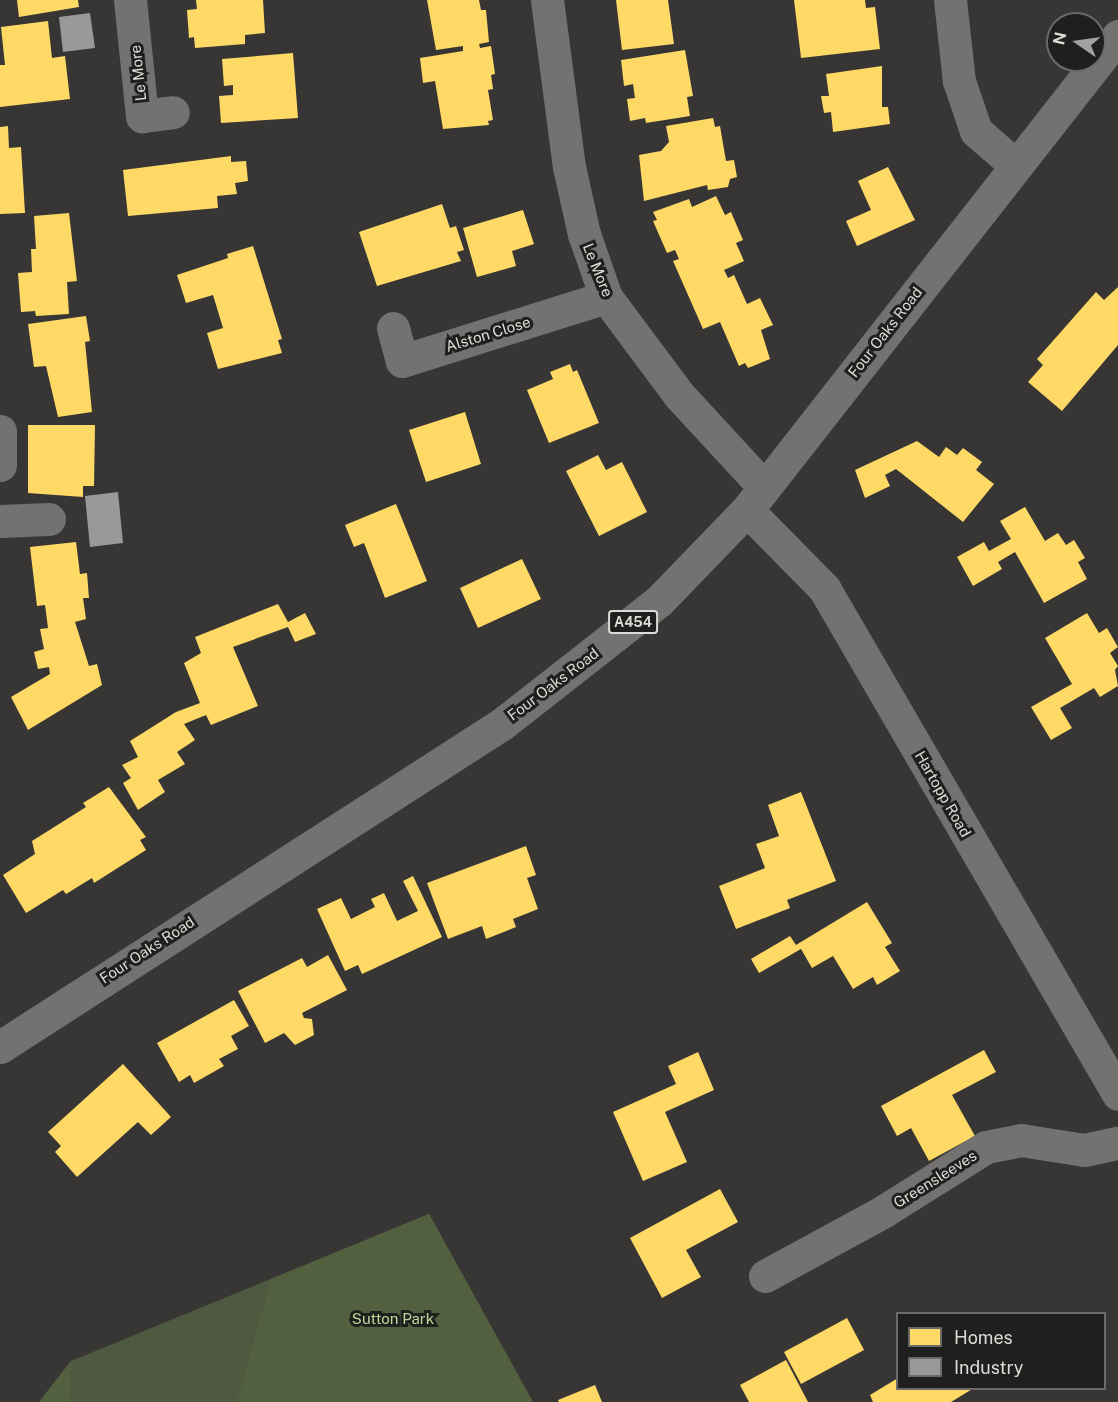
<!DOCTYPE html>
<html>
<head>
<meta charset="utf-8">
<style>
  body { margin:0 }
  #map { position:relative; width:1118px; height:1402px; overflow:hidden; background:#383634; font-family:"Public Sans",sans-serif }
  div>[style] { position:absolute }
  [style*='--x'] { left:calc(var(--x)*1px); top:calc(var(--y)*1px); width:calc(var(--w)*1px); rotate:calc(var(--a)*1deg) }
  .green>* { inset:0; background:#4e593f }
  .forest>* { inset:0; background:#526040 }
  .homes>* { inset:0; background:#ffd966 }
  .industry>* { inset:0; background:#999 }
  .minor>* { height:33px; margin:-16.5px; padding:0 16.5px; transform-origin:16.5px; border-radius:16.5px; background:#737270 }
  .major>* { height:33px; margin:-16.5px; padding:0 16.5px; transform-origin:16.5px; border-radius:16.5px; background:#747270 }
  span { translate:-50% -50%; white-space:nowrap; text-align:center; line-height:1.15; -webkit-text-stroke:6px #1f1f1d; paint-order:stroke }
  .shield-label span { padding:2px 4px; background:#1f1f1d; border:2px solid; border-radius:4px; -webkit-text-stroke-width:0 }
  .shield-label { font-size:14px; color:#dcdbd8; font-weight:700 }
  .street-label { font-size:15px; color:#dcdbd8 }
  .park-label { font-size:15px; color:#bdda9b }
  .legend { position:absolute; left:896px; top:1312px; width:210px; height:78px; box-sizing:border-box; background:#1f1f1d; border:2px solid #6b6a68; margin:0; padding:8px 10px; list-style:none; font-size:18px; color:#dcdbd8 }
  .legend li { display:flex; align-items:center; gap:12px; height:30px }
  .legend b { width:30px; border:2px solid #6b6a68 }
  .north { position:absolute; left:1046px; top:12px; width:60px; height:60px; box-sizing:border-box; background:#1f1f1d; border:2px solid #6b6a68; border-radius:50%; rotate:283deg; font-size:16px; font-weight:700; line-height:24px; text-align:center; color:#dcdbd8 }
  .north::after { content:''; display:block; margin:auto; width:21px; height:27px; background:#a3a19f; clip-path:polygon(50% 0,100% 100%,50% 72%,0 100%) }
</style>
</head>
<body>
<div id="map">
  <div class="green">
    <i style="clip-path:polygon(429px 1214px,533px 1402px,39px 1402px,71px 1361px)"></i>
  </div>
  <div class="forest">
    <i style="clip-path:polygon(429px 1214px,533px 1402px,237px 1402px,271px 1279px)"></i>
    <i style="clip-path:polygon(71px 1361px,70px 1402px,39px 1402px)"></i>
  </div>
  <div class="homes">
    <i style="clip-path:polygon(17px 0,78px 0,79px 7px,19px 17px)"></i>
    <i style="clip-path:polygon(196px 0,263px 0,265px 33px,245px 35px,245px 44px,195px 48px,194px 37px,189px 38px,187px 10px,197px 9px)"></i>
    <i style="clip-path:polygon(427px 0,479px 0,481px 10px,486px 10px,489px 42px,479px 44px,480px 48px,491px 46px,495px 74px,491px 75px,493px 89px,488px 90px,493px 120px,488px 121px,489px 125px,443px 129px,435px 81px,423px 83px,420px 58px,463px 51px,463px 46px,436px 50px)"></i>
    <i style="clip-path:polygon(616px 0,668px 0,674px 44px,622px 50px)"></i>
    <i style="clip-path:polygon(794px 0,865px 0,866px 8px,875px 7px,880px 49px,801px 58px)"></i>
    <i style="clip-path:polygon(48px 21px,52px 58px,65px 56px,70px 99px,0 107px,0 65px,5px 65px,1px 27px)"></i>
    <i style="clip-path:polygon(685px 50px,693px 96px,687px 97px,690px 116px,646px 123px,645px 118px,630px 121px,627px 99px,635px 98px,633px 84px,624px 86px,621px 60px)"></i>
    <i style="clip-path:polygon(293px 53px,298px 118px,221px 123px,219px 96px,233px 95px,233px 85px,224px 86px,222px 59px)"></i>
    <i style="clip-path:polygon(882px 66px,882px 107px,888px 107px,890px 124px,833px 132px,831px 112px,824px 113px,821px 96px,829px 96px,826px 74px)"></i>
    <i style="clip-path:polygon(713px 118px,715px 127px,720px 126px,726px 161px,734px 160px,737px 177px,730px 179px,728px 187px,708px 190px,707px 185px,644px 201px,639px 155px,661px 151px,669px 142px,666px 126px)"></i>
    <i style="clip-path:polygon(8px 126px,9px 148px,21px 147px,25px 213px,0 214px,0 127px)"></i>
    <i style="clip-path:polygon(231px 156px,231px 162px,246px 161px,248px 181px,235px 183px,237px 194px,217px 196px,218px 208px,128px 216px,123px 170px)"></i>
    <i style="clip-path:polygon(888px 167px,915px 220px,857px 246px,846px 221px,871px 210px,858px 181px)"></i>
    <i style="clip-path:polygon(716px 196px,725px 215px,731px 212px,743px 240px,736px 243px,744px 261px,724px 270px,728px 278px,734px 275px,747px 304px,760px 298px,773px 325px,761px 330px,770px 359px,748px 368px,745px 363px,739px 366px,720px 322px,703px 329px,673px 261px,679px 259px,675px 250px,667px 253px,653px 221px,657px 220px,653px 212px,689px 199px,692px 207px)"></i>
    <i style="clip-path:polygon(442px 204px,450px 228px,456px 226px,464px 250px,457px 252px,461px 261px,377px 286px,359px 232px)"></i>
    <i style="clip-path:polygon(523px 210px,534px 244px,512px 251px,516px 266px,477px 277px,463px 228px)"></i>
    <i style="clip-path:polygon(69px 213px,77px 281px,67px 282px,69px 314px,36px 316px,35px 311px,21px 312px,18px 273px,32px 272px,31px 249px,36px 249px,34px 216px)"></i>
    <i style="clip-path:polygon(253px 246px,282px 339px,278px 340px,282px 353px,218px 369px,207px 333px,223px 328px,213px 295px,186px 303px,177px 275px,228px 258px,227px 254px)"></i>
    <i style="clip-path:polygon(1118px 287px,1118px 345px,1062px 411px,1028px 382px,1043px 365px,1037px 359px,1096px 292px,1104px 300px)"></i>
    <i style="clip-path:polygon(86px 316px,90px 341px,85px 342px,92px 412px,58px 417px,46px 366px,34px 367px,28px 324px)"></i>
    <i style="clip-path:polygon(570px 364px,573px 372px,577px 370px,599px 423px,549px 443px,527px 390px,553px 379px,550px 372px)"></i>
    <i style="clip-path:polygon(465px 412px,481px 464px,426px 482px,409px 430px)"></i>
    <i style="clip-path:polygon(28px 425px,95px 425px,94px 486px,83px 486px,83px 497px,28px 493px)"></i>
    <i style="clip-path:polygon(917px 441px,939px 457px,946px 447px,957px 455px,963px 448px,982px 462px,976px 470px,994px 484px,963px 522px,896px 469px,885px 475px,890px 486px,865px 498px,855px 470px)"></i>
    <i style="clip-path:polygon(598px 455px,606px 470px,622px 462px,647px 512px,599px 536px,566px 471px)"></i>
    <i style="clip-path:polygon(396px 504px,427px 581px,385px 598px,364px 543px,354px 547px,345px 525px)"></i>
    <i style="clip-path:polygon(1025px 507px,1045px 541px,1058px 533px,1066px 545px,1074px 540px,1085px 558px,1078px 562px,1087px 579px,1044px 603px,1015px 552px,998px 562px,1002px 569px,973px 586px,957px 557px,984px 542px,989px 551px,1011px 539px,1000px 521px)"></i>
    <i style="clip-path:polygon(76px 542px,80px 574px,87px 573px,89px 598px,83px 598px,86px 619px,75px 622px,89px 666px,97px 664px,102px 685px,28px 730px,11px 697px,50px 674px,49px 667px,38px 669px,34px 652px,44px 649px,40px 629px,48px 628px,45px 605px,37px 606px,30px 547px)"></i>
    <i style="clip-path:polygon(522px 559px,541px 599px,478px 628px,460px 588px)"></i>
    <i style="clip-path:polygon(278px 604px,288px 622px,305px 613px,316px 634px,295px 642px,288px 627px,233px 647px,258px 706px,211px 725px,206px 715px,184px 724px,195px 740px,177px 752px,185px 764px,158px 780px,165px 792px,138px 810px,123px 783px,131px 778px,122px 765px,138px 757px,130px 741px,176px 712px,200px 703px,184px 663px,201px 653px,195px 637px)"></i>
    <i style="clip-path:polygon(1087px 613px,1099px 633px,1107px 628px,1118px 647px,1110px 653px,1118px 666px,1115px 670px,1118px 686px,1100px 697px,1094px 688px,1060px 708px,1072px 728px,1051px 740px,1031px 707px,1072px 684px,1045px 638px)"></i>
    <i style="clip-path:polygon(109px 787px,146px 837px,140px 840px,146px 850px,94px 883px,92px 878px,66px 894px,63px 890px,26px 913px,3px 875px,35px 854px,32px 841px,86px 807px,83px 803px)"></i>
    <i style="clip-path:polygon(801px 792px,836px 881px,787px 900px,790px 908px,736px 929px,719px 886px,765px 868px,756px 844px,779px 836px,768px 805px)"></i>
    <i style="clip-path:polygon(526px 846px,536px 875px,527px 878px,538px 909px,513px 919px,516px 927px,486px 939px,482px 926px,448px 939px,427px 883px)"></i>
    <i style="clip-path:polygon(413px 876px,442px 937px,362px 974px,358px 965px,345px 971px,317px 909px,341px 898px,351px 919px,375px 907px,371px 899px,384px 893px,397px 921px,418px 911px,403px 881px)"></i>
    <i style="clip-path:polygon(867px 902px,892px 943px,885px 947px,900px 971px,877px 985px,873px 977px,853px 989px,833px 956px,812px 968px,801px 949px,759px 973px,751px 959px,790px 936px,796px 945px)"></i>
    <i style="clip-path:polygon(328px 955px,347px 990px,302px 1013px,304px 1018px,312px 1019px,314px 1035px,295px 1045px,284px 1033px,265px 1043px,238px 991px,302px 958px,307px 967px)"></i>
    <i style="clip-path:polygon(234px 1000px,249px 1026px,231px 1036px,238px 1049px,219px 1059px,224px 1066px,194px 1083px,190px 1075px,179px 1082px,157px 1043px)"></i>
    <i style="clip-path:polygon(984px 1050px,996px 1072px,952px 1095px,975px 1136px,929px 1161px,911px 1128px,897px 1136px,881px 1106px)"></i>
    <i style="clip-path:polygon(698px 1052px,714px 1090px,665px 1112px,687px 1162px,643px 1181px,613px 1112px,676px 1084px,668px 1066px)"></i>
    <i style="clip-path:polygon(123px 1064px,171px 1117px,151px 1135px,138px 1122px,77px 1177px,55px 1152px,61px 1146px,48px 1132px)"></i>
    <i style="clip-path:polygon(720px 1189px,738px 1222px,686px 1250px,701px 1277px,662px 1298px,630px 1238px)"></i>
    <i style="clip-path:polygon(847px 1318px,864px 1350px,801px 1384px,784px 1352px)"></i>
    <i style="clip-path:polygon(786px 1360px,808px 1402px,749px 1402px,740px 1385px)"></i>
    <i style="clip-path:polygon(898px 1378px,898px 1388px,974px 1388px,951px 1402px,873px 1402px,870px 1395px)"></i>
    <i style="clip-path:polygon(595px 1385px,602px 1402px,559px 1402px,558px 1400px)"></i>
  </div>
  <div class="industry">
    <i style="clip-path:polygon(90px 13px,95px 48px,63px 52px,59px 17px)"></i>
    <i style="clip-path:polygon(118px 492px,123px 543px,90px 547px,85px 496px)"></i>
  </div>
  <div class="minor">
    <i style="--x:130;--y:0;--w:117;--a:84.1"></i>
    <i style="--x:142;--y:116;--w:31;--a:-7"></i>
    <i style="--x:547;--y:0;--w:168;--a:82.5"></i>
    <i style="--x:569;--y:167;--w:69;--a:77.4"></i>
    <i style="--x:584;--y:234;--w:67;--a:70.8"></i>
    <i style="--x:606;--y:297;--w:122;--a:53.3"></i>
    <i style="--x:679;--y:395;--w:125;--a:47.3"></i>
    <i style="--x:950;--y:0;--w:81;--a:83.7"></i>
    <i style="--x:959;--y:81;--w:53;--a:71.2"></i>
    <i style="--x:976;--y:131;--w:50;--a:41"></i>
    <i style="--x:393;--y:328;--w:34;--a:75"></i>
    <i style="--x:402;--y:361;--w:214;--a:-17.4"></i>
    <i style="--x:0;--y:431;--w:34;--a:90"></i>
    <i style="--x:747;--y:510;--w:110;--a:45.4"></i>
    <i style="--x:824;--y:588;--w:585;--a:59.84"></i>
    <i style="--x:0;--y:521;--w:49;--a:-2.3"></i>
    <i style="--x:765;--y:1276;--w:136;--a:-28.6"></i>
    <i style="--x:884;--y:1211;--w:120;--a:-32.1"></i>
    <i style="--x:986;--y:1147;--w:36;--a:-11"></i>
    <i style="--x:1021;--y:1140;--w:64;--a:9"></i>
    <i style="--x:1084;--y:1150;--w:35;--a:-12"></i>
  </div>
  <div class="major">
    <i style="--x:0;--y:1047;--w:597;--a:-32.76"></i>
    <i style="--x:502;--y:724;--w:199;--a:-38.1"></i>
    <i style="--x:659;--y:601;--w:127;--a:-46"></i>
    <i style="--x:747;--y:510;--w:602;--a:-51.95"></i>
  </div>
  <div class="shield-label">
    <span style="left:633px;top:622px">A454</span>
  </div>
  <div class="street-label">
    <span style="left:138px;top:73px;rotate:-96deg">Le More</span>
    <span style="left:598px;top:270px;rotate:68deg">Le More</span>
    <span style="left:885px;top:332px;rotate:-52deg">Four Oaks Road</span>
    <span style="left:488px;top:334px;rotate:-17deg">Alston Close</span>
    <span style="left:553px;top:684px;rotate:-37deg">Four Oaks Road</span>
    <span style="left:943px;top:794px;rotate:60deg">Hartopp Road</span>
    <span style="left:147px;top:950px;rotate:-33deg">Four Oaks Road</span>
    <span style="left:935px;top:1179px;rotate:-32deg">Greensleeves</span>
  </div>
  <div class="park-label">
    <span style="left:393px;top:1319px">Sutton Park</span>
  </div>
  <ul class="legend">
  <li><b style="height:16px;background:#ffd966"></b>Homes</li>
  <li><b style="height:16px;background:#999"></b>Industry</li>
  </ul>
  <div class="north">N</div>
</div>
</body>
</html>
